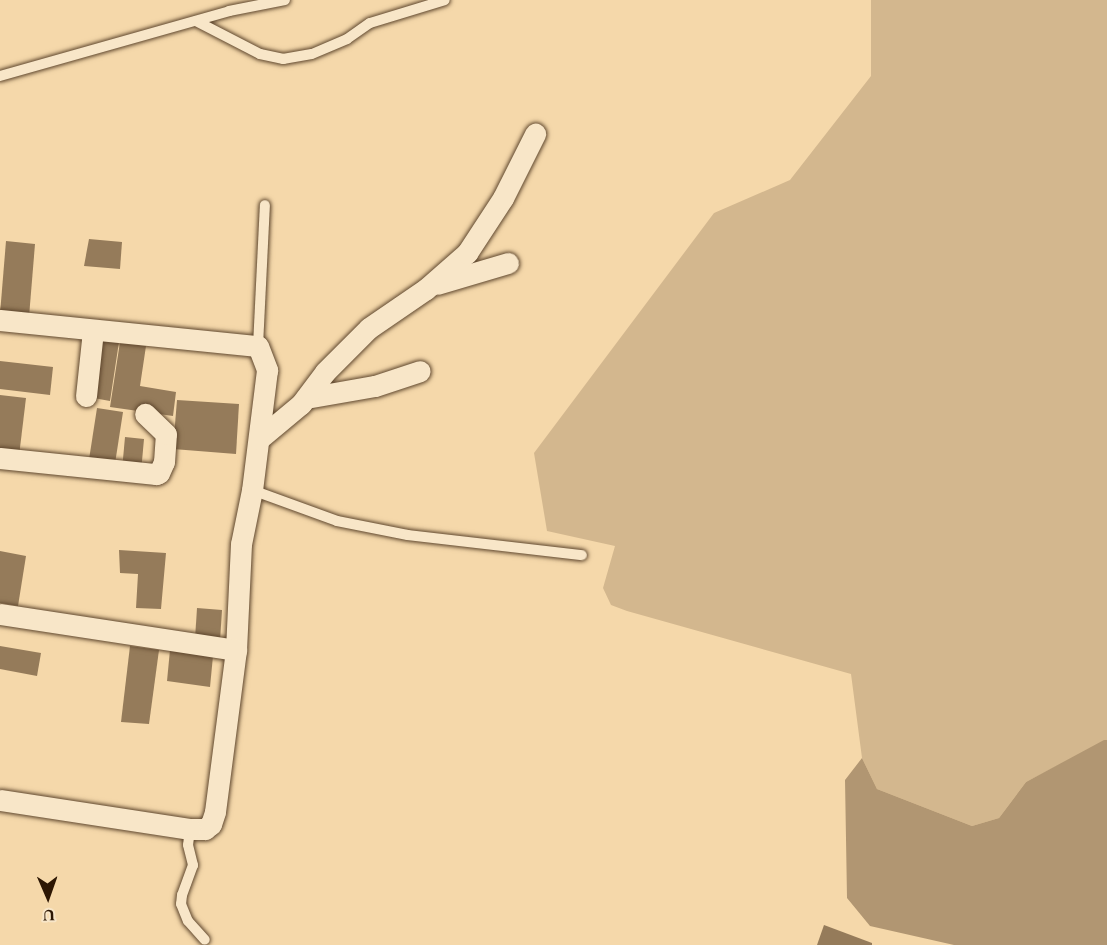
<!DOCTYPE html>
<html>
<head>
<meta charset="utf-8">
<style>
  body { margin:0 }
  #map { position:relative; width:1107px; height:945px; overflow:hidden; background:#f5d8aa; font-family:"EB Garamond",serif }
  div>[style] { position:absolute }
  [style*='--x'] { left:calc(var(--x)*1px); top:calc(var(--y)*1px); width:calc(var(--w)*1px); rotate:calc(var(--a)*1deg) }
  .green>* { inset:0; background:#d3b78e }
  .water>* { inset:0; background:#b19672 }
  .building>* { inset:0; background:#957b5a }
  .roads { filter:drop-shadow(0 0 2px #5f472e) drop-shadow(0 0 2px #5f472e) }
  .service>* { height:10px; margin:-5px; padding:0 5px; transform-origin:5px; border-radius:5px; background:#f8e6c8 }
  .minor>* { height:21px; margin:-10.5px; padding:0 10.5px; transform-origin:10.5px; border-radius:10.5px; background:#f8e6c8 }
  span { translate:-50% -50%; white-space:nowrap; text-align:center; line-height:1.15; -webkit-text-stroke:5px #f8e6c8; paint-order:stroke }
  .north { position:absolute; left:18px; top:867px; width:60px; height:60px; -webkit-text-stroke:4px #f8e6c8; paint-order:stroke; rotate:178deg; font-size:16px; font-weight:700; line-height:24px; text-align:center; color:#2d1704 }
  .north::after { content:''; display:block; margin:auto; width:21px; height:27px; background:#2d1704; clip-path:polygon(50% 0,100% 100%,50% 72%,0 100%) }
</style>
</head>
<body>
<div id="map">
  <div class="green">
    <i style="clip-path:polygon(871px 0,1107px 0,1107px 740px,1026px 782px,999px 818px,972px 826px,877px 789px,862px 758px,851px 674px,627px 611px,611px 605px,603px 588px,615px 546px,547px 531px,534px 453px,714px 213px,790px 180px,871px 76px)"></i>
  </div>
  <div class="water">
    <i style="clip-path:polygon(1104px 740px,1107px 740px,1107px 945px,954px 945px,870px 926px,847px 898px,845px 780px,862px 758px,877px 789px,972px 826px,999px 818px,1026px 782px)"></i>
  </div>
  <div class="building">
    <i style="clip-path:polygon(89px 239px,122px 242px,120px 269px,84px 266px)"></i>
    <i style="clip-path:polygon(6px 241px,35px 244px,29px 317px,0 314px)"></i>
    <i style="clip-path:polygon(97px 339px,119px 342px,110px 401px,88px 397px)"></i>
    <i style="clip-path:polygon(120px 342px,146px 346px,140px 386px,176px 392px,173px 416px,110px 407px)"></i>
    <i style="clip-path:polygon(0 361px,53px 367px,50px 395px,0 389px)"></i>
    <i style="clip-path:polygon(0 395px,26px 398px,19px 456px,0 454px)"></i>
    <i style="clip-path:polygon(177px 400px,239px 404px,236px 454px,173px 449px)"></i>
    <i style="clip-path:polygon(97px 408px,123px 412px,114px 470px,88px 466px)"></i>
    <i style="clip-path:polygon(125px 437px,144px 439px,141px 472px,122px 470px)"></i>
    <i style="clip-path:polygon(119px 550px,166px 553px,161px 609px,136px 608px,138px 574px,120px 573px)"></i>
    <i style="clip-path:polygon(0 551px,26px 556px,18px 606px,0 603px)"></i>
    <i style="clip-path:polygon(197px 608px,222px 610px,220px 641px,195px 639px)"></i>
    <i style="clip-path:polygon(0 646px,41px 653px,37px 676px,0 669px)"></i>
    <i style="clip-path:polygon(130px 646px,159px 650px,149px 724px,121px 722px)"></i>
    <i style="clip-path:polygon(170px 650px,213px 656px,210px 687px,167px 681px)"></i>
    <i style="clip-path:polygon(824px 925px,872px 943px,872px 945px,817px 945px)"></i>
  </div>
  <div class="roads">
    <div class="service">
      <i style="--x:196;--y:21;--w:72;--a:27.3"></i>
      <i style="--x:260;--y:54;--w:24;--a:12"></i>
      <i style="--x:283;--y:59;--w:29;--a:-10"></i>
      <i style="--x:312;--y:54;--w:38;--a:-23"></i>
      <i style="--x:347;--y:39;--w:28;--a:-35"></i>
      <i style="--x:370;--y:23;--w:78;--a:-17"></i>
      <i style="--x:0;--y:76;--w:238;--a:-15.8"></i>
      <i style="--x:229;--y:11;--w:57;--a:-11.1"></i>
      <i style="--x:258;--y:346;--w:141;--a:-87.2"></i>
      <i style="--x:252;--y:490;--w:90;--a:20"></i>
      <i style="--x:337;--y:521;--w:72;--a:11.2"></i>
      <i style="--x:408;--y:535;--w:175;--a:6.6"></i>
      <i style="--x:190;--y:829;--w:16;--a:97"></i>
      <i style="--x:188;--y:845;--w:21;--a:76"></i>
      <i style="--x:193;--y:865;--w:32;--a:110"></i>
      <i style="--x:182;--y:895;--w:9;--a:96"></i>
      <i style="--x:181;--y:904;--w:18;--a:68"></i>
      <i style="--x:188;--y:921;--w:25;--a:48"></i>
    </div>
    <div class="minor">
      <i style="--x:437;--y:284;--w:74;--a:-16.5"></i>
      <i style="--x:0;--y:320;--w:259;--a:5.8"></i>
      <i style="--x:258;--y:346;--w:26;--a:69"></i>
      <i style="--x:267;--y:370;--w:121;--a:97.1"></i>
      <i style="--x:252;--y:490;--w:55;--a:101.5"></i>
      <i style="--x:241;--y:544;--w:106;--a:92.7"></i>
      <i style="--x:236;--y:650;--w:163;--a:97.4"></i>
      <i style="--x:215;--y:812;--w:13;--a:108"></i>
      <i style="--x:211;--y:824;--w:8;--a:140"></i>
      <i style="--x:205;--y:829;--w:15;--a:180"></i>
      <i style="--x:190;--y:829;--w:192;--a:-171.3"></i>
      <i style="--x:86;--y:396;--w:65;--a:-83.9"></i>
      <i style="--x:306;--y:398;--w:70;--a:-9.9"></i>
      <i style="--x:375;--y:386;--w:47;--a:-18.4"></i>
      <i style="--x:259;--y:439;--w:55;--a:-39.8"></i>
      <i style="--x:301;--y:404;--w:40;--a:-53"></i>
      <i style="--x:325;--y:372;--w:62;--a:-45"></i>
      <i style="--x:369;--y:328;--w:69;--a:-34.4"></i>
      <i style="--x:426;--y:289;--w:55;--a:-41.3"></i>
      <i style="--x:467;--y:253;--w:66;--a:-56.8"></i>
      <i style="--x:503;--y:198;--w:72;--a:-63.4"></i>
      <i style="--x:0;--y:458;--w:157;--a:5.9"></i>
      <i style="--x:156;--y:474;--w:3;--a:-18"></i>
      <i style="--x:159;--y:473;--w:12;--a:-66"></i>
      <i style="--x:164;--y:462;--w:28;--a:-86"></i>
      <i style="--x:166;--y:434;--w:29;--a:-136"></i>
      <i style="--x:0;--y:614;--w:239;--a:8.7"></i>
    </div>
  </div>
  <div class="north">U</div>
</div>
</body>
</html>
